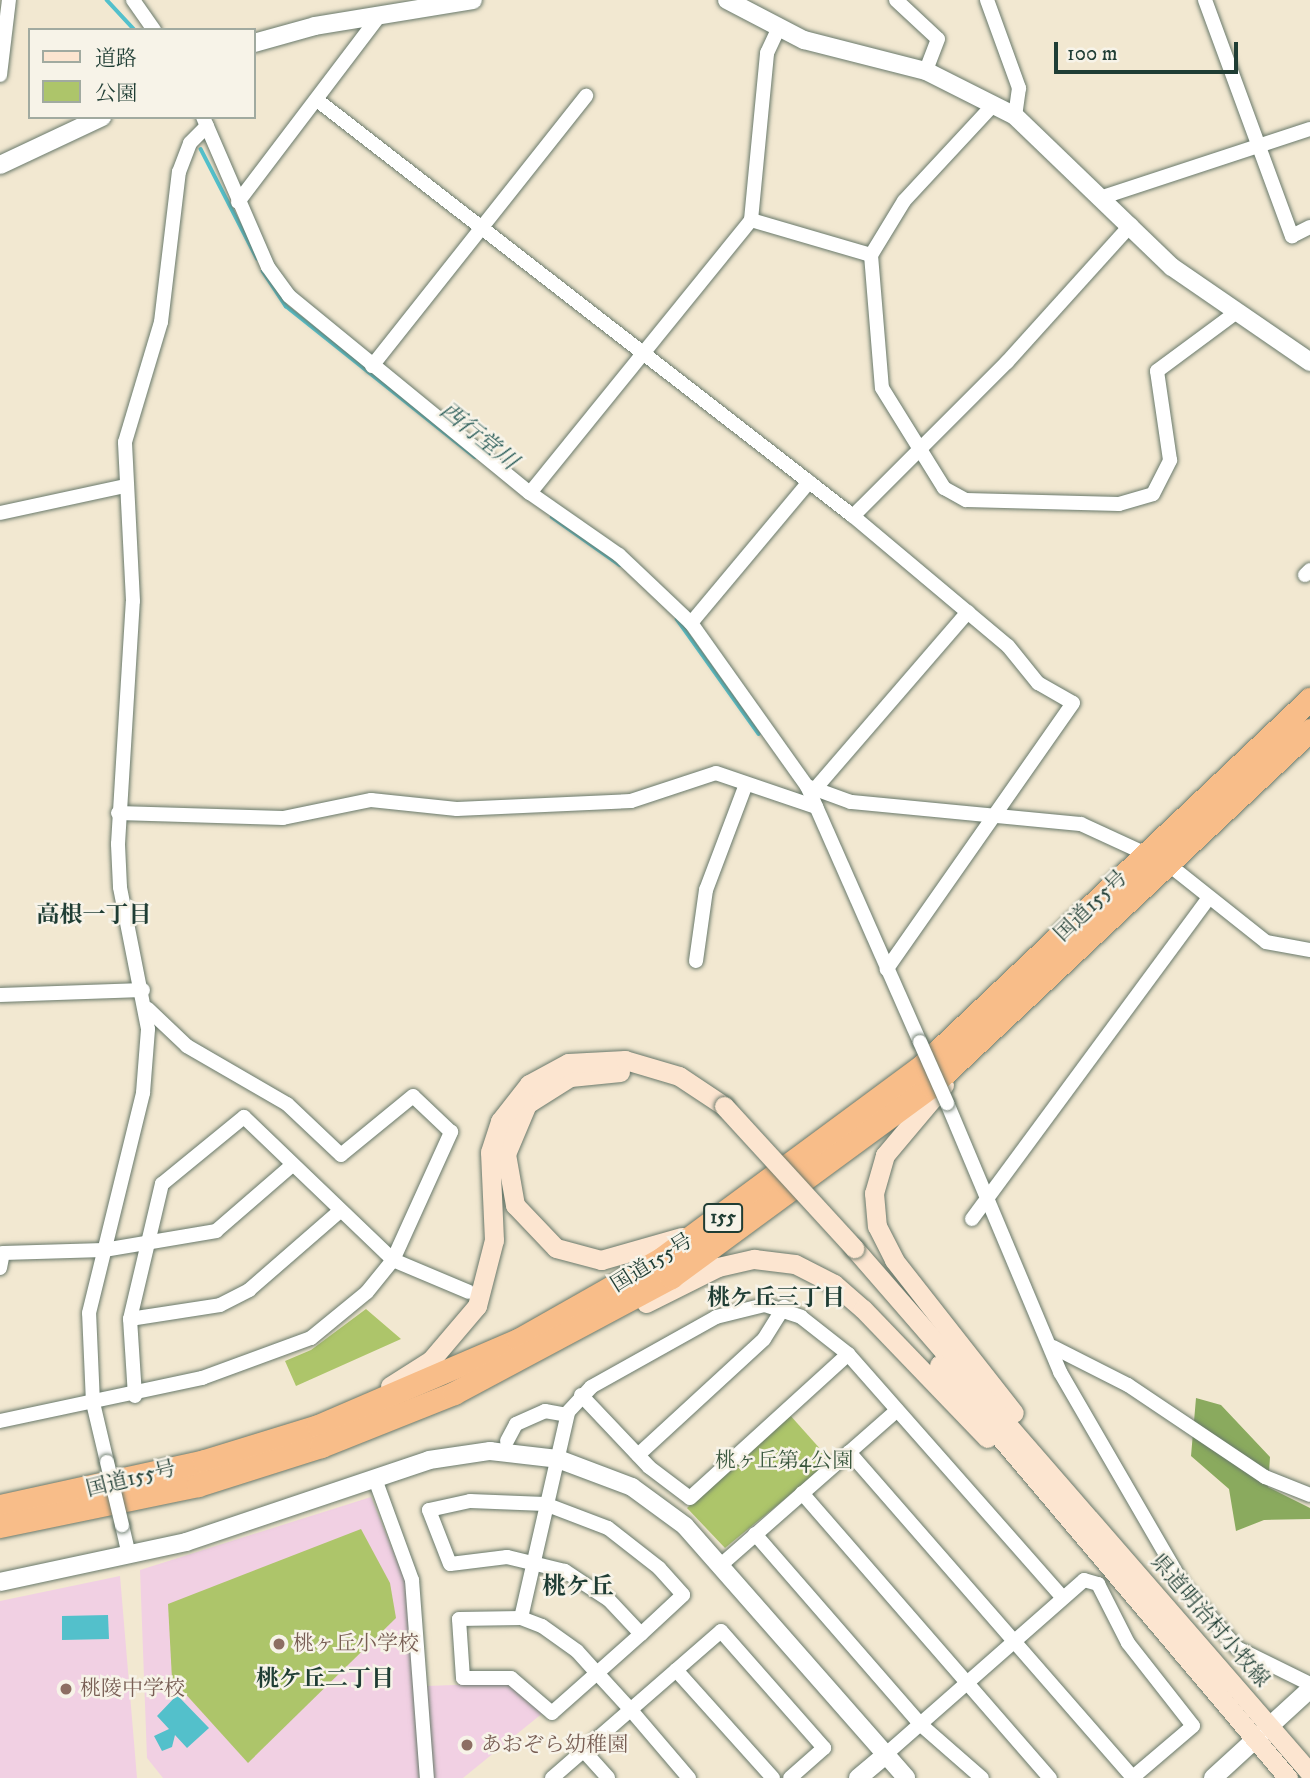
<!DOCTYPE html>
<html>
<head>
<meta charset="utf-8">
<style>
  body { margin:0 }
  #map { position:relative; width:1310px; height:1778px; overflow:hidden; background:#f2e8d1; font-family:"IM FELL DW Pica","Noto Serif JP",serif }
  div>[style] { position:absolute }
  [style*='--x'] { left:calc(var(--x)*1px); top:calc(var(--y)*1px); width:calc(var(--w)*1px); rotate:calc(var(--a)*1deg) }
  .built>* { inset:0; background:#f1d0e3 }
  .green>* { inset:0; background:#adc56a }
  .forest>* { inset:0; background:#8aaa5e }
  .water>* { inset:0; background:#53c0cb }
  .stream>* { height:3.5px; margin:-1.75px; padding:0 1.75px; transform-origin:1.75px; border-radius:1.75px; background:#53c0cb }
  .roads { filter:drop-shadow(0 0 2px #69796b) drop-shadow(0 0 2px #69796b) }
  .minor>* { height:14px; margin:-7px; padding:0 7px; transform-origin:7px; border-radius:7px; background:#fff }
  .tertiary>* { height:18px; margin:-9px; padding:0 9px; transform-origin:9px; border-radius:9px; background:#fff }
  .secondary>* { height:19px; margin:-9.5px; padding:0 9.5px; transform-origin:9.5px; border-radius:9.5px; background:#fce5d0 }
  .trunk>* { height:23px; margin:-11.5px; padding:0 11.5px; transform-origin:11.5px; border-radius:11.5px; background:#f8bd89 }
  .bridges { filter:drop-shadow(0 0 2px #69796b) drop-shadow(0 0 2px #69796b) }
  .minor-bridge>* { height:14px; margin:-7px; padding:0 7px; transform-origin:7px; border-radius:7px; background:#fff }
  .secondary-bridge>* { height:19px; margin:-9.5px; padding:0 9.5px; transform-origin:9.5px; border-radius:9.5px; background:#fce5d0 }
  .dots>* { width:19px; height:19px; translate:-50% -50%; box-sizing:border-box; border:4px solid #f7f3e8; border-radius:50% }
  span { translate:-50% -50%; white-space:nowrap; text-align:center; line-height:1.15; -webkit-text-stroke:5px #f7f3e8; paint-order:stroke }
  .shield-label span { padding:2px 5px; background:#f7f3e8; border:2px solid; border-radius:5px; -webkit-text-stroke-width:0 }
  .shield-label { font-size:19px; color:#1f3d34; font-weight:700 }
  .street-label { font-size:21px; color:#1f3d34 }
  .park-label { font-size:21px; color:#3b583f }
  .education-label { font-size:21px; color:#785e54 }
  .left { translate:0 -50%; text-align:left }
  .water-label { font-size:23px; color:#2c5e5a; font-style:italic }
  .neighbourhood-label { font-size:23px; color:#1f3d34; font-weight:700 }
  .quarter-label { font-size:24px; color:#1f3d34; font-weight:700 }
  .legend { position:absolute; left:28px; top:28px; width:228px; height:91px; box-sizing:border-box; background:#f7f3e8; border:2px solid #a1aaa0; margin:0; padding:9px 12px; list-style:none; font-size:21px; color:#1f3d34 }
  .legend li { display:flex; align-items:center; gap:14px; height:35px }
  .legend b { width:35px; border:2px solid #a1aaa0 }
  .scale { position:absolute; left:1054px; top:42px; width:184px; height:32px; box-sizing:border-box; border:4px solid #1f3d34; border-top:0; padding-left:9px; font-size:21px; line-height:24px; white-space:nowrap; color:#1f3d34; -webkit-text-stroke:5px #f7f3e8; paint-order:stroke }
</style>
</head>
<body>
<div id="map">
  <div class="built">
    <i style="clip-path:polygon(371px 1497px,406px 1583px,421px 1778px,163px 1778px,147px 1758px,140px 1570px)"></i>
    <i style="clip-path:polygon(120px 1576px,137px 1778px,0 1778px,0 1601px)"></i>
    <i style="clip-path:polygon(507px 1683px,544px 1712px,463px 1778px,433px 1778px,427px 1686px)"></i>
  </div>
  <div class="green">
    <i style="clip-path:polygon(366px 1309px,401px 1339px,296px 1386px,285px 1361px,311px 1350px)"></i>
    <i style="clip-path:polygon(789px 1414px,831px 1461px,725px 1548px,687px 1508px)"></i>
    <i style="clip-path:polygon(361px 1529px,390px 1583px,396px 1618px,248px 1763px,172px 1679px,168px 1604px)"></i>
  </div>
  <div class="forest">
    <i style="clip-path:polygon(1196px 1398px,1221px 1405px,1270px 1457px,1268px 1487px,1310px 1508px,1310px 1519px,1264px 1520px,1236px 1531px,1229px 1489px,1191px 1456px)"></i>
  </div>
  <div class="water">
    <i style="clip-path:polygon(108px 1615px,109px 1639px,62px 1640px,62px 1616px)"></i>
    <i style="clip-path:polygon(177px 1695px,209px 1728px,187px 1748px,175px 1735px,172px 1747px,162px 1751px,154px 1736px,169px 1729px,157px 1716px)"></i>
  </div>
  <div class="stream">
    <i style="--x:107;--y:0;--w:41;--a:47"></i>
    <i style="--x:201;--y:149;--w:123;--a:62.8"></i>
    <i style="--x:263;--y:271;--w:42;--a:56.7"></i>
    <i style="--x:286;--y:306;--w:242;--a:38.6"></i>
    <i style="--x:552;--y:517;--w:83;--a:35.2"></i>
    <i style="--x:677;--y:619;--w:141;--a:54.5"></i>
  </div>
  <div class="roads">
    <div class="minor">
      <i style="--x:133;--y:0;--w:37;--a:55"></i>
      <i style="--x:896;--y:0;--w:57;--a:42.9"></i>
      <i style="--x:938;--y:39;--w:34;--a:111"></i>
      <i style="--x:987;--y:0;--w:94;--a:70"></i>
      <i style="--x:1019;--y:88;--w:28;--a:98"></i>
      <i style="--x:1205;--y:0;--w:252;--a:69.8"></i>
      <i style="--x:1292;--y:236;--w:20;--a:-27"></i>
      <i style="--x:0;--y:75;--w:76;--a:-83.2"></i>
      <i style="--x:317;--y:100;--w:678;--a:37.82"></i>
      <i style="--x:853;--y:516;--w:202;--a:40"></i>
      <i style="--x:1008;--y:646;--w:48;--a:51"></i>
      <i style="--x:1038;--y:683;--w:40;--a:29.7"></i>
      <i style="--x:1073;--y:703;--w:325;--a:125"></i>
      <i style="--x:994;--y:104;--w:132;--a:132.9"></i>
      <i style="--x:904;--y:201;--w:63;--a:121.4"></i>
      <i style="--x:871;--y:255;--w:133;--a:85.3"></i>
      <i style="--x:882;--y:388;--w:118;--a:58.2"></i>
      <i style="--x:944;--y:488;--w:25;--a:29"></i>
      <i style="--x:966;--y:500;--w:153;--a:1.5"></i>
      <i style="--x:1119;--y:504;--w:35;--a:-16"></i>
      <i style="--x:1153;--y:494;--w:38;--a:-63"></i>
      <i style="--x:1170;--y:460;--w:90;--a:-98.3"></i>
      <i style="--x:1157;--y:371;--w:96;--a:-36.5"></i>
      <i style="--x:203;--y:117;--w:163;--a:66.6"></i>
      <i style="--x:268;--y:267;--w:36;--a:54"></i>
      <i style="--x:289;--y:296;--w:311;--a:39.3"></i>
      <i style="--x:530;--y:493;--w:108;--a:34.9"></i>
      <i style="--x:619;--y:555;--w:99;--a:43.4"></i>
      <i style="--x:691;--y:623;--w:200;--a:54.6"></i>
      <i style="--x:807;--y:786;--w:280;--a:66.2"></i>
      <i style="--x:1103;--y:197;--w:218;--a:-18.2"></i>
      <i style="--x:238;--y:202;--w:235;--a:-52.8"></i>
      <i style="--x:751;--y:220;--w:125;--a:16.3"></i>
      <i style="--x:372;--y:366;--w:345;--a:-51.6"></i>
      <i style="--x:530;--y:493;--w:351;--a:-51"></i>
      <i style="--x:751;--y:220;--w:168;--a:-84.5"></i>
      <i style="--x:767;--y:53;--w:26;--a:-65"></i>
      <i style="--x:0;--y:513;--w:128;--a:-12.2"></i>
      <i style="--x:853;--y:516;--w:218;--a:-45"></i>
      <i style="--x:1007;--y:362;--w:185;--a:-47.9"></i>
      <i style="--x:1305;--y:575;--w:7;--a:-45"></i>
      <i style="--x:691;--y:623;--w:184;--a:-50.1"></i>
      <i style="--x:807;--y:786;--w:47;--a:20"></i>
      <i style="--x:851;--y:802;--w:231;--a:5.5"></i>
      <i style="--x:1081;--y:824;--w:96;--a:24.7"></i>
      <i style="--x:1168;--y:864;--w:125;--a:38.5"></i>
      <i style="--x:1266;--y:942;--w:45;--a:10.3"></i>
      <i style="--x:815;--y:789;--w:234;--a:-49.2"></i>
      <i style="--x:118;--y:813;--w:165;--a:1.7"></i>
      <i style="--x:283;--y:818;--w:90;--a:-11.6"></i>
      <i style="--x:371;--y:800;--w:86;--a:6"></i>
      <i style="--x:457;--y:809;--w:174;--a:-2.6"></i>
      <i style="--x:631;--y:801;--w:89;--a:-18.2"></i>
      <i style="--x:716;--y:773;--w:106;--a:18.8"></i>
      <i style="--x:696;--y:961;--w:72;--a:-82"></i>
      <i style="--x:706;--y:890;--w:110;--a:-69.3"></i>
      <i style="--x:0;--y:995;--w:143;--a:-2"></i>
      <i style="--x:947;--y:1103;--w:292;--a:67.2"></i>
      <i style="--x:1060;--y:1372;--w:247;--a:59.9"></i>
      <i style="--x:1184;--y:1586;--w:82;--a:49.5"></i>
      <i style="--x:1237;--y:1648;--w:81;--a:26.3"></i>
      <i style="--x:972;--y:1219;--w:396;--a:-53.6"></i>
      <i style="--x:0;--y:1268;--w:15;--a:-79"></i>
      <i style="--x:3;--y:1253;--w:101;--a:-1.7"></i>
      <i style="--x:104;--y:1250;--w:114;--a:-9.6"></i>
      <i style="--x:216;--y:1231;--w:99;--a:-40.9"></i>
      <i style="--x:130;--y:1319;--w:91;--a:-8.8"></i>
      <i style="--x:220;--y:1305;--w:33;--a:-27"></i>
      <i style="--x:249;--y:1290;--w:121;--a:-41"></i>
      <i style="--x:1053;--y:1347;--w:84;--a:26.9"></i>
      <i style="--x:1128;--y:1385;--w:165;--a:33.9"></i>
      <i style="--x:1265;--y:1477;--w:48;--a:21.8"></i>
      <i style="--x:581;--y:1395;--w:99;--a:46.6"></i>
      <i style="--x:649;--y:1467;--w:51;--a:37.1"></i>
      <i style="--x:690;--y:1498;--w:214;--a:-42.3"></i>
      <i style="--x:135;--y:1396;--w:77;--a:-93.7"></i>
      <i style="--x:130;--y:1319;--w:139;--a:-76.7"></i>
      <i style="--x:162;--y:1184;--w:106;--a:-39.3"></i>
      <i style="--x:244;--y:1117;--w:207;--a:43.8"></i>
      <i style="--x:393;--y:1260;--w:82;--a:22.8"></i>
      <i style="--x:0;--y:1421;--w:207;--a:-12"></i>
      <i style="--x:202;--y:1378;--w:116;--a:-20.2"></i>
      <i style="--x:311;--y:1338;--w:72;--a:-39.4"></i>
      <i style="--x:367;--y:1292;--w:41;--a:-50.9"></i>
      <i style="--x:393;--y:1260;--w:141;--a:-65.6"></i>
      <i style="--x:451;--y:1132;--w:52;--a:-136.5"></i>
      <i style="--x:413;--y:1096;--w:93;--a:140.7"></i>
      <i style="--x:341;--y:1155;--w:74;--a:-136.6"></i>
      <i style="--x:287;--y:1104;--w:116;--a:-149.9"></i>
      <i style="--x:187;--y:1046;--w:54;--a:-136.5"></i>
      <i style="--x:507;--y:1441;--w:19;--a:-62"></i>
      <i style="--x:516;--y:1424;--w:32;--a:-24"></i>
      <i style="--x:545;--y:1411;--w:22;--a:10"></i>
      <i style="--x:849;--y:1452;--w:432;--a:48.9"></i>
      <i style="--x:638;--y:1455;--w:171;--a:-42.6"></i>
      <i style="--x:764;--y:1339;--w:38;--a:-58"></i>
      <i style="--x:107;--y:1462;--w:61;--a:-103.3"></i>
      <i style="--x:93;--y:1403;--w:90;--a:-92.5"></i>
      <i style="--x:89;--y:1313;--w:227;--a:-76.2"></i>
      <i style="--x:143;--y:1093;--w:64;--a:-85.5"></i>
      <i style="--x:148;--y:1029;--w:145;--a:-101.2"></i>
      <i style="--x:120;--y:887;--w:43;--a:-92.7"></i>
      <i style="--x:118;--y:844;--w:243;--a:-86.5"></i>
      <i style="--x:133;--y:601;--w:159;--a:-92.9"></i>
      <i style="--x:125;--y:442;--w:125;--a:-73.3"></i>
      <i style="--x:161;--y:322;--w:151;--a:-83.2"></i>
      <i style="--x:179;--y:172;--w:31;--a:-69"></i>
      <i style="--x:190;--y:143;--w:24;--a:-45"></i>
      <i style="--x:375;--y:1479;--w:108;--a:69.9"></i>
      <i style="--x:412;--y:1580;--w:199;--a:85.7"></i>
      <i style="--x:802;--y:1493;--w:378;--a:49"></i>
      <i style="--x:122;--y:1525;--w:31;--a:77"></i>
      <i style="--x:755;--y:1534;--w:252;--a:49"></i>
      <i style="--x:920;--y:1724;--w:82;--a:41.1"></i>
      <i style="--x:722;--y:1564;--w:233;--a:-41.3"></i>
      <i style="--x:521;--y:1618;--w:211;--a:-77.1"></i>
      <i style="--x:568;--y:1412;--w:34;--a:-47"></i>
      <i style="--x:591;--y:1387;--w:143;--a:-29.2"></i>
      <i style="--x:716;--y:1317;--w:50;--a:-13.8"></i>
      <i style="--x:765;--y:1305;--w:38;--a:18"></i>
      <i style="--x:801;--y:1317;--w:60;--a:38.2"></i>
      <i style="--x:848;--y:1354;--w:325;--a:48.6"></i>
      <i style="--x:641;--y:1634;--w:47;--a:-133.3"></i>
      <i style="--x:609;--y:1600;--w:53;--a:-146.6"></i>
      <i style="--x:565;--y:1571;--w:60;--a:-166.4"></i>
      <i style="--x:507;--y:1557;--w:57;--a:173"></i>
      <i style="--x:450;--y:1564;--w:58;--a:-111.3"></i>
      <i style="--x:429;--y:1510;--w:42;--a:-12.4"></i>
      <i style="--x:470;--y:1501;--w:75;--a:2.3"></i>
      <i style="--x:545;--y:1504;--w:67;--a:20.9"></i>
      <i style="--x:608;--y:1528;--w:65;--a:38.1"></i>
      <i style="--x:659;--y:1568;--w:36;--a:48"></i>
      <i style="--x:683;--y:1595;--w:57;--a:137.1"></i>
      <i style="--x:641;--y:1634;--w:59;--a:138.4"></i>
      <i style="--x:597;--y:1673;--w:60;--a:138.4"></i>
      <i style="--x:552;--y:1713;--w:54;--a:-139.5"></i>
      <i style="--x:511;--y:1678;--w:48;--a:180"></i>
      <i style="--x:463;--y:1678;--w:59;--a:-93.9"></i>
      <i style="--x:459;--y:1619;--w:62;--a:-0.9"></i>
      <i style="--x:521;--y:1618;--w:22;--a:21"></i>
      <i style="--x:542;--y:1626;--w:43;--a:35.5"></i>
      <i style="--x:577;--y:1651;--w:30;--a:48"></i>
      <i style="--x:597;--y:1673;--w:49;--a:47.5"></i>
      <i style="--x:630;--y:1709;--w:91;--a:49.5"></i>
      <i style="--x:676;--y:1670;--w:145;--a:48.1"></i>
      <i style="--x:584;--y:1751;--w:36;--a:48"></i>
      <i style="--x:885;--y:1755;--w:265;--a:-41.3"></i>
      <i style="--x:1084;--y:1580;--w:15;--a:16"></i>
      <i style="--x:1098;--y:1584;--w:66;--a:63"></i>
      <i style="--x:1128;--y:1643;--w:105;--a:51.9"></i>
      <i style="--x:1193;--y:1726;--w:80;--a:139.6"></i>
      <i style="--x:552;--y:1778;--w:224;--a:-41"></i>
      <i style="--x:721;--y:1631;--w:156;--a:48.6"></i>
      <i style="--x:824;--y:1748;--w:45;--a:138.6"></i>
    </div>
    <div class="tertiary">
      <i style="--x:727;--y:0;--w:87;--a:27.5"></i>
      <i style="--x:804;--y:40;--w:126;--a:14.3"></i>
      <i style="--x:926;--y:71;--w:100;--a:26.8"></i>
      <i style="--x:1015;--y:116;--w:218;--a:43.9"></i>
      <i style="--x:1172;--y:267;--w:168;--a:34.5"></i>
      <i style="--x:254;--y:43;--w:63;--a:-15.6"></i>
      <i style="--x:315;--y:26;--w:160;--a:-9.3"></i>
      <i style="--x:0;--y:165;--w:113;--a:-25.2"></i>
      <i style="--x:0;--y:1582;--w:190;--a:-12.1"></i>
      <i style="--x:186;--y:1542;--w:256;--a:-18.6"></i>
      <i style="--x:429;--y:1460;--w:62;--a:-8.4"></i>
      <i style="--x:490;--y:1451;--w:68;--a:6.7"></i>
      <i style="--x:558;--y:1459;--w:79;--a:20.7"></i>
      <i style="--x:632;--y:1487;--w:66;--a:36.3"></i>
      <i style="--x:685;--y:1526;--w:335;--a:48.7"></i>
      <i style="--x:858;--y:1778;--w:35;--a:-40"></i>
      <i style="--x:1213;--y:1778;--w:132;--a:-42.5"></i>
    </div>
    <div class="secondary">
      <i style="--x:620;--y:1072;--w:50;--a:174.3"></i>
      <i style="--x:570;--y:1077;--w:51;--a:147.9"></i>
      <i style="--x:527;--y:1104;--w:54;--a:112.8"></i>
      <i style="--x:506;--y:1154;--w:52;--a:80"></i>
      <i style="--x:515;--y:1205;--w:59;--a:46.4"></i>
      <i style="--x:556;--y:1248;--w:47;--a:14.9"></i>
      <i style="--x:601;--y:1260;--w:84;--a:-15.9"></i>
      <i style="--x:944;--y:1085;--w:92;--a:130.1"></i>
      <i style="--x:885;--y:1155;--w:40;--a:106"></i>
      <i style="--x:874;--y:1193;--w:33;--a:85"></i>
      <i style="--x:877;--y:1226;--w:38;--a:63"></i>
      <i style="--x:894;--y:1260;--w:194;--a:51.9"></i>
      <i style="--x:854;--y:1248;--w:695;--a:49.02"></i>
      <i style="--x:646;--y:1303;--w:80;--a:-26.6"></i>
      <i style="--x:718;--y:1267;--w:37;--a:-13"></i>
      <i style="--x:754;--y:1259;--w:41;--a:7"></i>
      <i style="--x:795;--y:1264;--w:44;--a:27.1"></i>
      <i style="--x:834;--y:1284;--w:38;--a:41"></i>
      <i style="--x:863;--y:1309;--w:179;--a:46.1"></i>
      <i style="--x:939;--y:1365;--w:541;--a:49.8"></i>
      <i style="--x:390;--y:1386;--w:49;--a:-32.4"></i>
      <i style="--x:431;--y:1360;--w:71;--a:-49.6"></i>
      <i style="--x:477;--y:1306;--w:68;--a:-75.6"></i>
      <i style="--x:494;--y:1240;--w:88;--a:-92.6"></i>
      <i style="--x:490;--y:1152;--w:33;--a:-72"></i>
      <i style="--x:500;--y:1121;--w:47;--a:-51.9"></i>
      <i style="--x:529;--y:1084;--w:44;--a:-28.3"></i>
      <i style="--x:568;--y:1063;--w:57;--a:-3"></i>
      <i style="--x:625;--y:1060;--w:56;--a:16.5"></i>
      <i style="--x:679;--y:1076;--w:54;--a:33.7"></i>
    </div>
    <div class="trunk">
      <i style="--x:0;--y:1506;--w:209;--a:-12.4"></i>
      <i style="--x:204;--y:1461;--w:119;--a:-17.1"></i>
      <i style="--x:318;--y:1426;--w:218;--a:-23.3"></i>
      <i style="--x:518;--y:1340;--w:164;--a:-29.5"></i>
      <i style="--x:661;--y:1259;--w:326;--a:-36.5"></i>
      <i style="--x:923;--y:1065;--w:533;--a:-43.4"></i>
      <i style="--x:0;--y:1526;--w:202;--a:-11.7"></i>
      <i style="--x:198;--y:1485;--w:129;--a:-17.6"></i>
      <i style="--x:321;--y:1446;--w:143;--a:-21.7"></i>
      <i style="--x:454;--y:1393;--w:246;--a:-28.1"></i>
      <i style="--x:671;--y:1277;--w:323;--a:-36.3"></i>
      <i style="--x:931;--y:1086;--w:520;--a:-43.21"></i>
    </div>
  </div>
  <div class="bridges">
    <div class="minor-bridge">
      <i style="--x:920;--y:1042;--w:67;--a:66.1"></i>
      <i style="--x:107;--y:1462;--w:65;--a:76.6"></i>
    </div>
    <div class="secondary-bridge">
      <i style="--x:724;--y:1106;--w:193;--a:47.5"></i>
    </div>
  </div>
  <div class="dots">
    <i style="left:279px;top:1644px;background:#8d6e63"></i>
    <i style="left:66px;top:1689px;background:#8d6e63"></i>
    <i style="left:467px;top:1745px;background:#8d6e63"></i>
  </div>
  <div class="shield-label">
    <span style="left:723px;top:1218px">155</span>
  </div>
  <div class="street-label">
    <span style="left:1091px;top:906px;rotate:-44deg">国道155号</span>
    <span style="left:652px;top:1263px;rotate:-32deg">国道155号</span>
    <span style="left:131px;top:1479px;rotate:-14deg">国道155号</span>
    <span style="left:1210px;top:1621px;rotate:49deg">県道明治村小牧線</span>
  </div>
  <div class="park-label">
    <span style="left:784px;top:1461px">桃ヶ丘第4公園</span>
  </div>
  <div class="education-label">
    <span class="left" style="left:293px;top:1644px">桃ヶ丘小学校</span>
    <span class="left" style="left:80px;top:1689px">桃陵中学校</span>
    <span class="left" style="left:481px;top:1745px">あおぞら幼稚園</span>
  </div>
  <div class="water-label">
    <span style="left:478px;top:437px;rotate:39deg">西行堂川</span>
  </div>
  <div class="neighbourhood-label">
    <span style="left:94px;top:916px">高根一丁目</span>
    <span style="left:776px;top:1299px">桃ケ丘三丁目</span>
    <span style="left:325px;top:1680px">桃ケ丘二丁目</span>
  </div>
  <div class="quarter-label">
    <span style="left:578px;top:1588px">桃ケ丘</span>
  </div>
  <ul class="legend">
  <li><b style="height:9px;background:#fce5d0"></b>道路</li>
  <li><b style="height:19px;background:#adc56a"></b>公園</li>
  </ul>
  <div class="scale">100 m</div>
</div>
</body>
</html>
